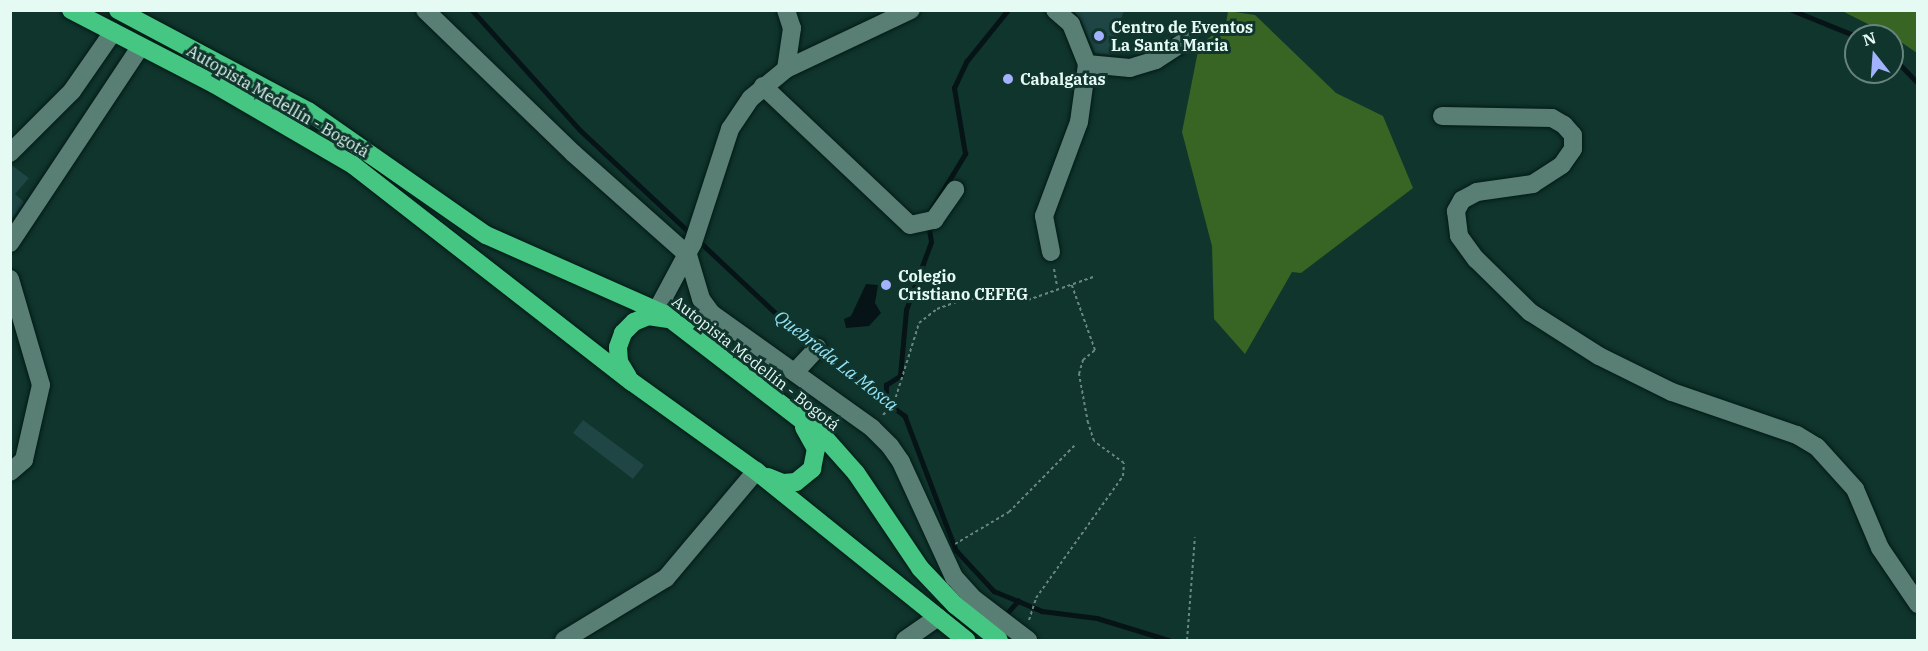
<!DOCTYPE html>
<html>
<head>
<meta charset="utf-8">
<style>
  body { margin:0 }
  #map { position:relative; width:1928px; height:651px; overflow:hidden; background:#10352d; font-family:"IBM Plex Serif",serif }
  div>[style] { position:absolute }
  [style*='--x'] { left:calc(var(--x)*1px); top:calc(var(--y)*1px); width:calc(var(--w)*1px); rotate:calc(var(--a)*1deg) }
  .forest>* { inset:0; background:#386523 }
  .water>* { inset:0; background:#061418 }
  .stream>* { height:4.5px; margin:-2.25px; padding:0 2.25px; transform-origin:2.25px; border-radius:2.25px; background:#061418 }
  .building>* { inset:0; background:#1f4545 }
  .path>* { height:2px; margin-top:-1px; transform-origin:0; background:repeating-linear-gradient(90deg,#69867f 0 3px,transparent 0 6px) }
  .roads { filter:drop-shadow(0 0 2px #011b15) drop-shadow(0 0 2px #011b15) }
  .minor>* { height:18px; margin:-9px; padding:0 9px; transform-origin:9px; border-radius:9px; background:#597e74 }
  .highway>* { height:18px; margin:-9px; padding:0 9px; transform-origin:9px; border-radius:9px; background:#45c682 }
  .dots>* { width:16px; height:16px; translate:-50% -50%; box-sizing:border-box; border:3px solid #10352d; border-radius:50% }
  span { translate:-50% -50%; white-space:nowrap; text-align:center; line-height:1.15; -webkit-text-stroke:6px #10352d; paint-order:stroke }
  .poi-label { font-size:16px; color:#e6faf4; font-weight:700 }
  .left { translate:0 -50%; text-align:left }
  .street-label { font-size:16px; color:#e6faf4 }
  .water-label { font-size:18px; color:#94e4f9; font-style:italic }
  .frame { position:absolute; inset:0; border:12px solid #e6faf4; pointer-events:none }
  .north { position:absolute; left:1844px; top:24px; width:60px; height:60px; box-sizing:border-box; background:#10352d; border:2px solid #66847d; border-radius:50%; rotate:343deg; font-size:16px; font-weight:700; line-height:24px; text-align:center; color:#e6faf4 }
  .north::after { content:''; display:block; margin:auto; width:21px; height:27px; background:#a2b2fd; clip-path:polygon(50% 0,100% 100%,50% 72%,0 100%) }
</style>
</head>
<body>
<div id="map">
  <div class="forest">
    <i style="clip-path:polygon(1228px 11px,1255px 15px,1336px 93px,1383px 116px,1413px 188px,1301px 273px,1292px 272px,1245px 354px,1214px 319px,1212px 246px,1182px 132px,1199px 46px,1226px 24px)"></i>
    <i style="clip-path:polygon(1842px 11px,1917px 11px,1917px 53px,1892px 36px)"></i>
  </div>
  <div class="water">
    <i style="clip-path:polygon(866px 284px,878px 285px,875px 303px,881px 313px,869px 326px,846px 328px,844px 319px,851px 316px)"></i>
  </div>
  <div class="stream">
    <i style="--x:472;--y:10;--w:161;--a:48"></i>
    <i style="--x:580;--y:130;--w:151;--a:43.1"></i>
    <i style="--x:1792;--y:10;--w:69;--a:22.1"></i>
    <i style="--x:1892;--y:56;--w:37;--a:46"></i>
    <i style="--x:931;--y:210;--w:66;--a:-58.7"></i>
    <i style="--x:965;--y:154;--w:67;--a:-99.5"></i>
    <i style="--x:954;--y:88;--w:29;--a:-65"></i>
    <i style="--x:966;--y:62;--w:67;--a:-51.1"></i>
    <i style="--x:699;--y:241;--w:156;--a:43.2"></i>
    <i style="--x:820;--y:353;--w:106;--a:36.5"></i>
    <i style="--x:905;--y:416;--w:143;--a:69.2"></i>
    <i style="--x:956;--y:550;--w:56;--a:47.2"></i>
    <i style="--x:994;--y:591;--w:52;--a:22.6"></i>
    <i style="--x:1042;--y:611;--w:55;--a:7.3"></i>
    <i style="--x:1097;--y:618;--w:75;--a:17"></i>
    <i style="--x:886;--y:402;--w:17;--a:-90"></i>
    <i style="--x:886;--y:385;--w:17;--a:-33"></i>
    <i style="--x:900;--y:376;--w:66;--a:-84.8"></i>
    <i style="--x:906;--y:310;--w:72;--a:-69.8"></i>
    <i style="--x:931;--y:242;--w:18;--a:-99"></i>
    <i style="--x:1008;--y:612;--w:15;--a:-48"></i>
  </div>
  <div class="building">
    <i style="clip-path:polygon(1073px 10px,1124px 10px,1110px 55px,1095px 53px,1081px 20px)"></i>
    <i style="clip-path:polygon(10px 164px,29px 178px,15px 194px,24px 202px,10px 221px)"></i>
    <i style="clip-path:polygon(583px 420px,644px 465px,633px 479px,573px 433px)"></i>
  </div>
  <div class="path">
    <i style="--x:1054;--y:269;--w:17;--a:80"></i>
    <i style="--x:883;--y:415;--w:16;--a:-47"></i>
    <i style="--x:894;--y:403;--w:84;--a:-72.6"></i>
    <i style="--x:919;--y:323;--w:23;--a:-38"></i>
    <i style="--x:937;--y:309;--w:30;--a:-20"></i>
    <i style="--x:965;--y:299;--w:63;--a:0.9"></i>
    <i style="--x:1028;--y:300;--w:69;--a:-19.5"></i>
    <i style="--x:955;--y:544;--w:63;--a:-30.7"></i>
    <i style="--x:1009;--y:512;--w:94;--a:-45.4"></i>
    <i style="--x:1029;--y:620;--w:23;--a:-72"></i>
    <i style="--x:1036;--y:598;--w:150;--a:-54.5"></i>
    <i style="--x:1123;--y:476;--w:13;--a:-86"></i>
    <i style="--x:1124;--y:463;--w:37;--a:-144"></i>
    <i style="--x:1094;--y:441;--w:19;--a:-108"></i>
    <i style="--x:1088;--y:423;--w:50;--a:-100.4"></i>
    <i style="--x:1079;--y:374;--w:15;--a:-74"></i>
    <i style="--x:1083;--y:360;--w:16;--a:-40"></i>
    <i style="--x:1095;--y:350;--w:71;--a:-109.7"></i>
    <i style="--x:1187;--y:640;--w:103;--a:-85.6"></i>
  </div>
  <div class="roads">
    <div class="minor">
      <i style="--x:425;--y:10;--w:206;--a:44"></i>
      <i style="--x:573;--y:153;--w:154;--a:41.6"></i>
      <i style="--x:688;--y:255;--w:46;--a:73.5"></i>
      <i style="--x:701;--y:299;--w:17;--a:54"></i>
      <i style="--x:711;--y:313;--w:198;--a:35.5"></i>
      <i style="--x:872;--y:428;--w:25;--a:45"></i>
      <i style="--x:890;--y:446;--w:19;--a:55"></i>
      <i style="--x:901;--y:462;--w:127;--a:65.3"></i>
      <i style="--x:954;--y:577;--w:30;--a:48"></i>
      <i style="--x:974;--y:599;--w:68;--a:37.2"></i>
      <i style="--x:786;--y:10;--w:19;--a:72"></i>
      <i style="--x:792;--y:28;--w:41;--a:98.3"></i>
      <i style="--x:1087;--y:64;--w:43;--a:5.3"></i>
      <i style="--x:1130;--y:68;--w:27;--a:-17"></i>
      <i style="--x:1156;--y:60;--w:38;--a:-33"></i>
      <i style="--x:763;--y:86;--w:202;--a:43.4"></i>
      <i style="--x:910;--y:225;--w:25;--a:-12"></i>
      <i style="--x:934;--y:220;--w:37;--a:-55"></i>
      <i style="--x:1442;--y:116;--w:110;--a:1"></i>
      <i style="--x:1552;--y:118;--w:14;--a:30"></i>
      <i style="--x:1564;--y:125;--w:13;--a:48"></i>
      <i style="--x:1573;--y:135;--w:14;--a:90"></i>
      <i style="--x:1573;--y:149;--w:19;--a:125"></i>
      <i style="--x:1562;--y:165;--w:35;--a:147"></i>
      <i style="--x:1533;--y:184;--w:57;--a:171.9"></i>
      <i style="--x:1477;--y:192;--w:17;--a:152"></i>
      <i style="--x:1462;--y:200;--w:13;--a:119"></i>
      <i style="--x:1456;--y:211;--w:25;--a:83"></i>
      <i style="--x:1459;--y:236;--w:29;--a:54"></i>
      <i style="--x:1476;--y:259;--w:76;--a:44.5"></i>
      <i style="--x:1530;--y:312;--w:82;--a:32.5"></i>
      <i style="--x:1599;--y:356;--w:81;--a:26.3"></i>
      <i style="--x:1672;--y:392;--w:132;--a:19"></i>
      <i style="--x:1797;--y:435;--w:23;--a:31"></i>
      <i style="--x:1817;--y:447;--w:57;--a:47.9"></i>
      <i style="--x:1855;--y:489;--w:64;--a:67"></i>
      <i style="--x:1880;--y:548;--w:68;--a:55.8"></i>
      <i style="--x:10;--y:153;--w:88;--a:-45"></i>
      <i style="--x:72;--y:91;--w:72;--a:-55.2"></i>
      <i style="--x:10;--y:243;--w:235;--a:-56.4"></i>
      <i style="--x:1051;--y:252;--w:37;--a:-101"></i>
      <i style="--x:1044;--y:216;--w:100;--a:-69.6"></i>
      <i style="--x:1079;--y:122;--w:59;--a:-82.1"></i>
      <i style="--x:1087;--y:64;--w:43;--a:-111.8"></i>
      <i style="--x:1071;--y:24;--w:21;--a:-139"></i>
      <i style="--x:10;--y:279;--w:110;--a:73.7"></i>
      <i style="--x:41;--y:385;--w:77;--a:102.8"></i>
      <i style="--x:24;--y:460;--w:18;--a:139"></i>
      <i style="--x:657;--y:310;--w:76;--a:-61.8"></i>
      <i style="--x:693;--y:243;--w:120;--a:-72"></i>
      <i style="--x:730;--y:129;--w:37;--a:-56"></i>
      <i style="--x:751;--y:98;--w:45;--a:-39.6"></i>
      <i style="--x:786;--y:69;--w:138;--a:-25.3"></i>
      <i style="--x:795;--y:372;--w:33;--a:-47"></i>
      <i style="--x:564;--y:640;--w:119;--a:-31.3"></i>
      <i style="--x:666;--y:578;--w:140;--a:-49.9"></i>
      <i style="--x:905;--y:640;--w:40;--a:-34.9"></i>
    </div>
    <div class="highway">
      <i style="--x:71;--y:10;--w:161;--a:27.4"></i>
      <i style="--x:214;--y:84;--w:161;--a:30.2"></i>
      <i style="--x:353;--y:165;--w:353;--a:37.9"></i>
      <i style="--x:632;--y:382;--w:153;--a:35.7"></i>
      <i style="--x:756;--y:471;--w:270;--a:38.8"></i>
      <i style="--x:118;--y:10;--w:215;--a:28"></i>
      <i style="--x:308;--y:111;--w:217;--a:34.9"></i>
      <i style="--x:486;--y:235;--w:195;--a:23.9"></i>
      <i style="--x:664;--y:314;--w:202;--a:37.6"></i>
      <i style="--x:824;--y:437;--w:48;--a:48.4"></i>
      <i style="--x:856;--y:473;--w:115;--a:56"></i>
      <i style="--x:920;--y:568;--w:51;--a:46.6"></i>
      <i style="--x:955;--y:605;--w:56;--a:38.5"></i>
      <i style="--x:628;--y:377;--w:17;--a:-121"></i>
      <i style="--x:619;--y:362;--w:15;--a:-94"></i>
      <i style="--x:618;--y:347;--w:15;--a:-70"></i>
      <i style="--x:623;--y:333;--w:16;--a:-45"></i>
      <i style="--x:634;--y:322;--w:15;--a:-23"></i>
      <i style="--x:648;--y:316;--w:19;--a:9"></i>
      <i style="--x:768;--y:477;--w:16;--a:22"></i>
      <i style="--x:783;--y:483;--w:13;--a:-4"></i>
      <i style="--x:796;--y:482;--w:21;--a:-39"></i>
      <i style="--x:812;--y:469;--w:20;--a:-79"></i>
      <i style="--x:816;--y:449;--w:25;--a:-119"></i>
    </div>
  </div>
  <div class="dots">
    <i style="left:1099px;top:36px;background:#a2b2fd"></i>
    <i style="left:1008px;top:79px;background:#a2b2fd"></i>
    <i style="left:886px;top:285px;background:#a2b2fd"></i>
  </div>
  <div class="poi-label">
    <span class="left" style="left:1111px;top:36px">Centro de Eventos<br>La Santa Maria</span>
    <span class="left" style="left:1020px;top:79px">Cabalgatas</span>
    <span class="left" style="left:898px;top:285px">Colegio<br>Cristiano CEFEG</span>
  </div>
  <div class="street-label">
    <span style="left:278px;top:101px;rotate:30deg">Autopista Medellín - Bogotá</span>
    <span style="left:756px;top:363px;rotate:38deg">Autopista Medellín - Bogotá</span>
  </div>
  <div class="water-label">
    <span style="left:836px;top:361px;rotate:38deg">Quebrada La Mosca</span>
  </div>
  <div class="frame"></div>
  <div class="north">N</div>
</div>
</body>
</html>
